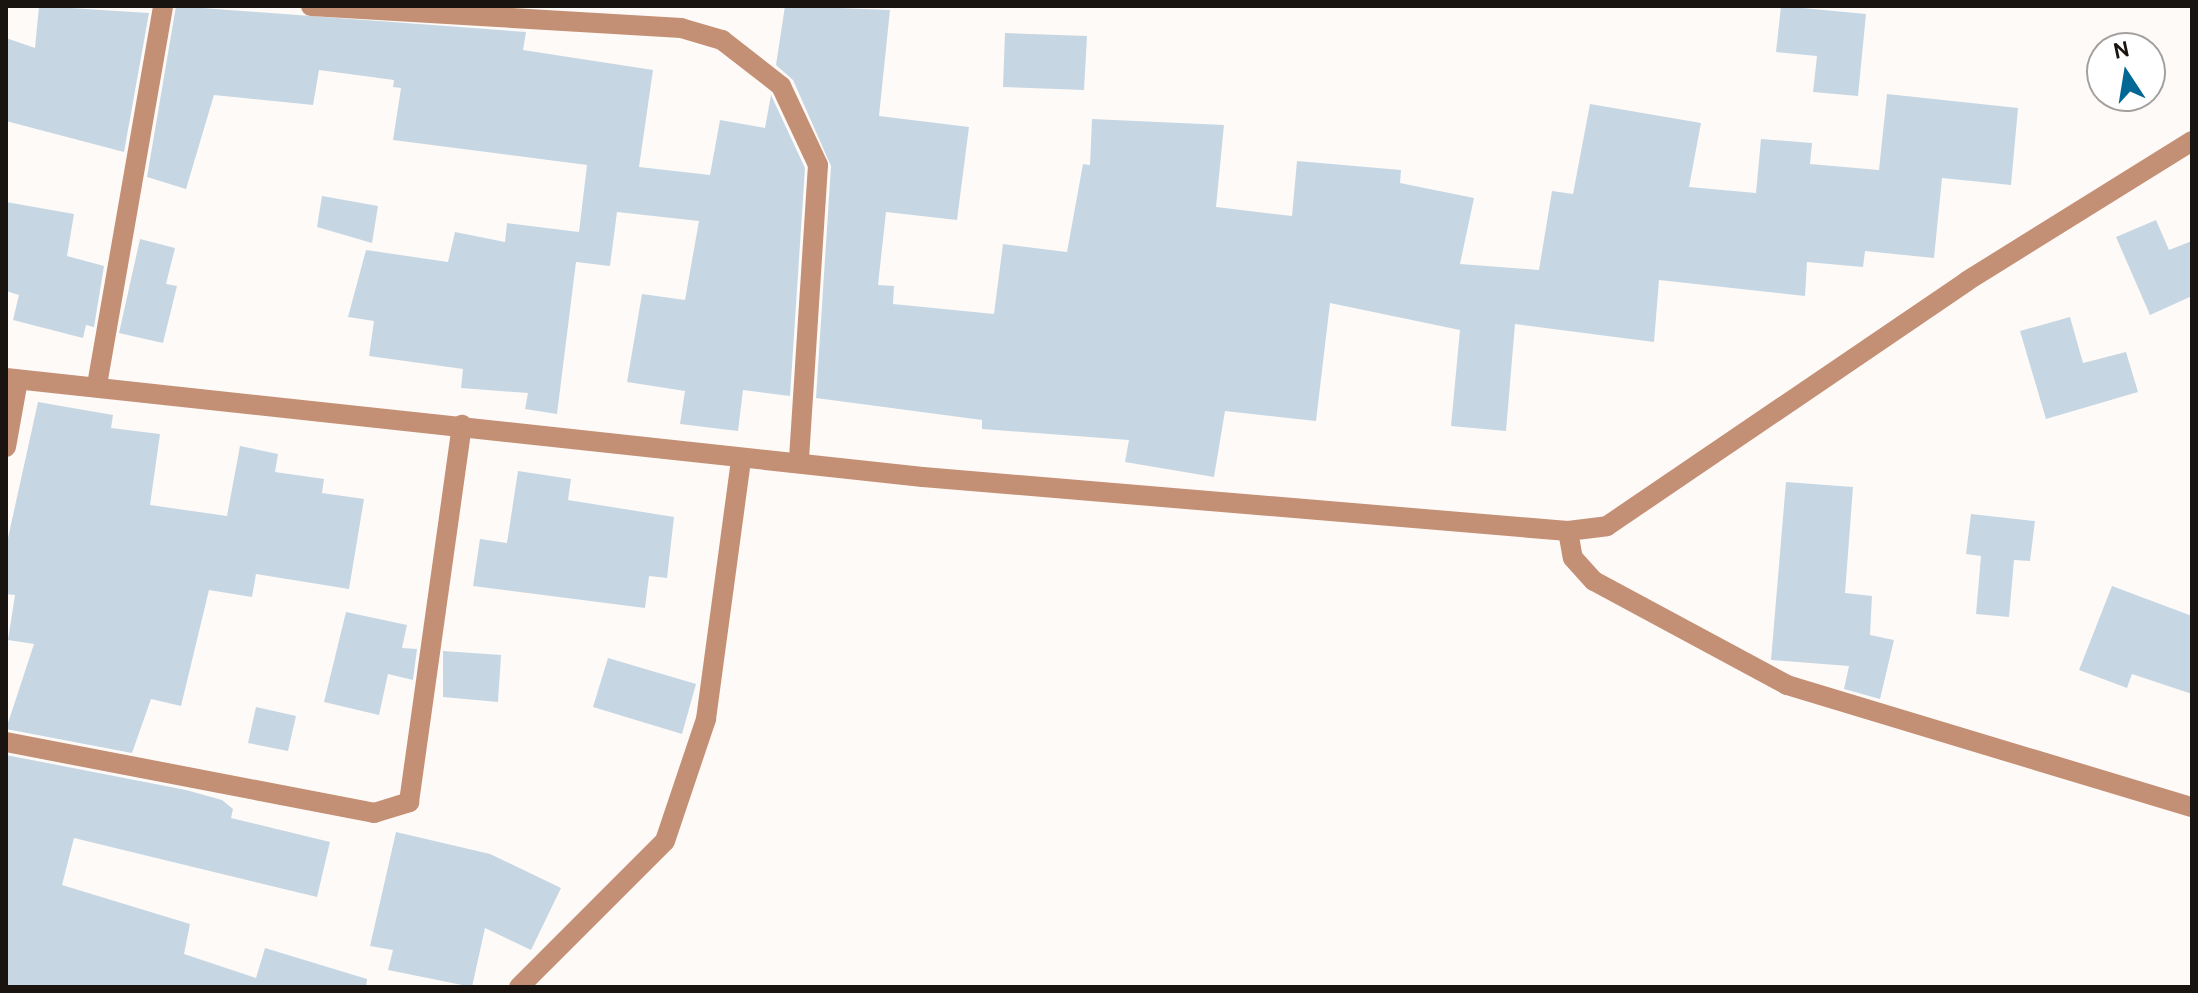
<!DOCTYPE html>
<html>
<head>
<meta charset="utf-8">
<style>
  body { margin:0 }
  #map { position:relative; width:2198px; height:993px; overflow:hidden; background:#fefaf8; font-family:Cabin,sans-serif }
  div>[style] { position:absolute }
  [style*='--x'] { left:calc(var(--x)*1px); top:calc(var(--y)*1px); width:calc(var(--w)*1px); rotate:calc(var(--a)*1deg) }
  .building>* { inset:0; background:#c6d7e3 }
  .minor>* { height:20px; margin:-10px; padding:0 10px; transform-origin:10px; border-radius:10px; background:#c49075 }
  span { translate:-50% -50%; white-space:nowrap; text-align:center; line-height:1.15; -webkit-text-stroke:7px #fff; paint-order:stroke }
  .frame { position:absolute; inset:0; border:8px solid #1a1411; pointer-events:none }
  .north { position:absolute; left:2086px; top:32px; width:80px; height:80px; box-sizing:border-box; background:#fff; border:2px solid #a3a1a0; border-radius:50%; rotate:348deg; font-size:22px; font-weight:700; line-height:32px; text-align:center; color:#1a1411 }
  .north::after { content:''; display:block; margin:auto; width:28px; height:36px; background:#016896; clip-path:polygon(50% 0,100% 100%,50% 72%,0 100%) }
</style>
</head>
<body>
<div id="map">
  <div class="building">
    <i style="clip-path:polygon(39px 6px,149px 13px,124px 152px,6px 121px,6px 38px,35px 48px)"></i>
    <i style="clip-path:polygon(176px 6px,526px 32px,523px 50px,653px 70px,639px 167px,710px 175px,720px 120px,765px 128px,771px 95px,805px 168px,790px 396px,743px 390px,738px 431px,680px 424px,685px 391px,627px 382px,642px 294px,685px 300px,699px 221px,617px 212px,610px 266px,576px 262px,557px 414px,525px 409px,528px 393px,461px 388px,463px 369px,369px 356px,374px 321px,348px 317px,366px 250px,448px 262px,455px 232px,505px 242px,507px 223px,579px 232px,587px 165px,393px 140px,401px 88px,393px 87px,394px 80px,319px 70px,313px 105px,214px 95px,186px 189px,147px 177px)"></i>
    <i style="clip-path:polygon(785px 6px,890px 10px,879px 116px,969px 127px,957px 220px,886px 212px,878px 285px,894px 286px,893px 304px,994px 314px,1003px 244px,1067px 252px,1083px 164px,1090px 165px,1092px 119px,1224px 125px,1216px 207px,1292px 216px,1297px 161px,1401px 170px,1400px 183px,1474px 198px,1460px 264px,1539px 270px,1552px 191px,1573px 194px,1590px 104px,1701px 123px,1689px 187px,1756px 193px,1761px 139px,1812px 143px,1810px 164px,1879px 170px,1887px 94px,2018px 108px,2011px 185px,1942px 178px,1934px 258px,1865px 251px,1863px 267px,1807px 262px,1805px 296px,1659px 280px,1654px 342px,1515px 324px,1506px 431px,1451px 426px,1460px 330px,1330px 303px,1316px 421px,1225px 411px,1214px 477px,1125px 462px,1129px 440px,982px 429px,982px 420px,816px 398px,831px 166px,793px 80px,776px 65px)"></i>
    <i style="clip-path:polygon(1781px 6px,1866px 14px,1858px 96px,1813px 92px,1817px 56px,1776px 52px)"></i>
    <i style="clip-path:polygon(1005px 33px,1087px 36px,1084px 90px,1003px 87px)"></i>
    <i style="clip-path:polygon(322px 196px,378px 206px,372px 243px,317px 227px)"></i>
    <i style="clip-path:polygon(6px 202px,74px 214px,67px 256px,104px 266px,94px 327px,86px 325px,83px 338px,13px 320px,19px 295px,6px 291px)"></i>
    <i style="clip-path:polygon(2156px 220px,2169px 250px,2192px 241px,2192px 296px,2150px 315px,2116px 237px)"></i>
    <i style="clip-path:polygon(140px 239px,175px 248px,166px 284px,177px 286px,163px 343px,119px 333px)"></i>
    <i style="clip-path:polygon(2070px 317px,2083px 363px,2126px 352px,2138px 392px,2046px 419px,2020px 331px)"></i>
    <i style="clip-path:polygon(38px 402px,113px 415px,111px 428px,160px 434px,150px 505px,227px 516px,240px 446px,278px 454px,275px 472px,324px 479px,322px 493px,364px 499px,349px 589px,256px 574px,252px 597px,209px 590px,181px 706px,151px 699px,132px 753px,6px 729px,34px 644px,8px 640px,15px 595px,6px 594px,6px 547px)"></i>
    <i style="clip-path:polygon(518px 471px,571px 479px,568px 500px,674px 517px,667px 578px,649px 576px,645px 608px,473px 586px,480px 539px,507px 543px)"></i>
    <i style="clip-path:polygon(1786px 482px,1853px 487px,1845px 593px,1872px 596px,1870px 635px,1894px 640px,1880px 699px,1844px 689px,1849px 666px,1771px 660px)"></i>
    <i style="clip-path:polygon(1971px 514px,2035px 521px,2030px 561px,2014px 560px,2009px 617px,1976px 614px,1981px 556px,1966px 554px)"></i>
    <i style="clip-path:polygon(2112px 586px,2192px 616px,2192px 694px,2132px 674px,2127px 688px,2079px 670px)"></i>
    <i style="clip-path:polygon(346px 612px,407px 625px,402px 648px,417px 649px,413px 680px,388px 674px,379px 715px,324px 702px)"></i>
    <i style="clip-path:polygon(443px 651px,501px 655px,498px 702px,443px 697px)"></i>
    <i style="clip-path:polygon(608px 658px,696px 684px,682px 734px,593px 707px)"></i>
    <i style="clip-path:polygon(256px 707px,296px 716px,288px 751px,248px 743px)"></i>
    <i style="clip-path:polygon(6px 755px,186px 790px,222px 800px,233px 809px,231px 818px,330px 842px,317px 897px,74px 838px,62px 885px,190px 924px,184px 954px,256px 978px,265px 948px,367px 979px,366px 987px,6px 987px)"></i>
    <i style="clip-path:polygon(396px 832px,490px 854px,561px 888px,531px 950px,485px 928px,472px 987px,388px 970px,393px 950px,370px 946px)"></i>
  </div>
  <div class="minor">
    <i style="--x:311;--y:6;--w:371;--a:3.4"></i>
    <i style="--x:681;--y:28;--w:43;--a:16.3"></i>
    <i style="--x:722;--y:40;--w:75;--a:37.9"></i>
    <i style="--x:781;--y:86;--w:87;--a:64.9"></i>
    <i style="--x:818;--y:165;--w:296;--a:93.7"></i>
    <i style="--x:6;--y:378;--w:922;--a:6.16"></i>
    <i style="--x:923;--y:477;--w:647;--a:4.79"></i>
    <i style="--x:1568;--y:531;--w:39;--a:-7"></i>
    <i style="--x:1607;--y:526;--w:435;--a:-34.2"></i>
    <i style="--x:1967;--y:281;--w:265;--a:-31.9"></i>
    <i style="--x:97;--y:385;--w:385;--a:-80.1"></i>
    <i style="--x:6;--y:447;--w:68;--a:-79.8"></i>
    <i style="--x:1568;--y:531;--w:27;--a:80"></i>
    <i style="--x:1573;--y:558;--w:31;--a:48"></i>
    <i style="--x:1594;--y:581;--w:219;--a:28.3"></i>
    <i style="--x:1787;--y:685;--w:423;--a:16.8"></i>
    <i style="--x:6;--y:742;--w:375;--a:10.9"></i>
    <i style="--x:374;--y:813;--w:37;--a:-17"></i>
    <i style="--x:409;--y:802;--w:381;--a:-82"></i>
    <i style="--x:519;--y:987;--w:206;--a:-45"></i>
    <i style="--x:665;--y:841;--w:129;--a:-71.4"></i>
    <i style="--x:706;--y:719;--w:262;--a:-82.3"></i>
  </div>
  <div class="frame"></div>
  <div class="north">N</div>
</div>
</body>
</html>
